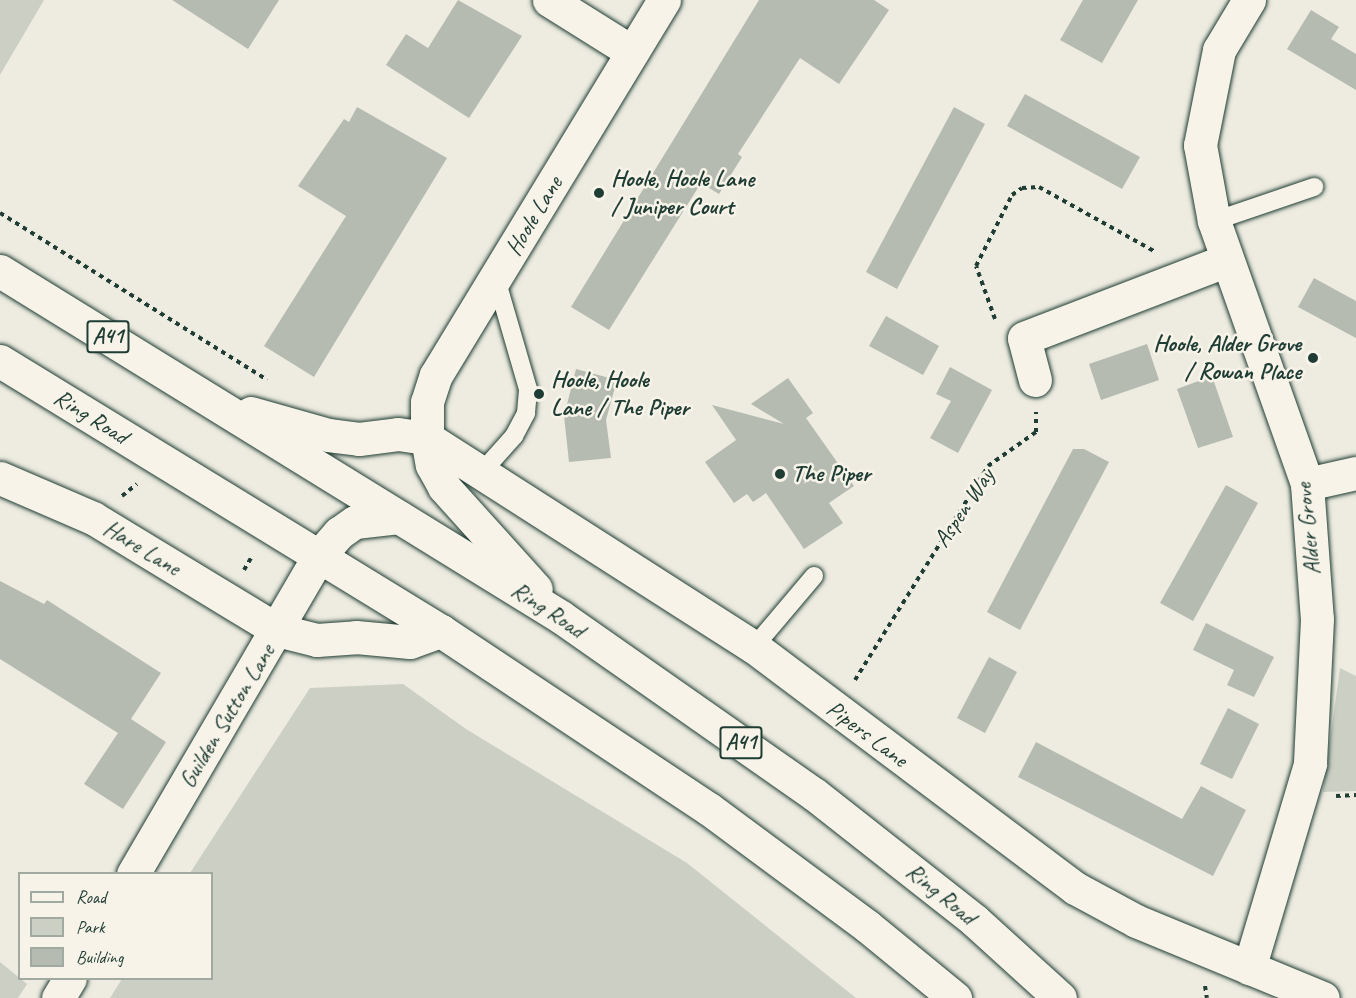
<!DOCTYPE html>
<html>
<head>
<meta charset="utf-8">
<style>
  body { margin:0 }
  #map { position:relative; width:1356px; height:998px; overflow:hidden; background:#eeece1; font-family:Caveat,sans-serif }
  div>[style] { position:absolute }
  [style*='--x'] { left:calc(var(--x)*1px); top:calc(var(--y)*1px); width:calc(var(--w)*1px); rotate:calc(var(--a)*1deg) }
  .green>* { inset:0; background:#cccfc4 }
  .building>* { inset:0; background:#b5bbb0 }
  .path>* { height:4px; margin-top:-2px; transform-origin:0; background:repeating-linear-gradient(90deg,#1f3d34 0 4.5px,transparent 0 9px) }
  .roads { filter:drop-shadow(0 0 2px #1f3d34) drop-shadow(0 0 2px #1f3d34) }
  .service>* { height:18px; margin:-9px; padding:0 9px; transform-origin:9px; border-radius:9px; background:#f7f3e8 }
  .minor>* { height:33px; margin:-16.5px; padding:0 16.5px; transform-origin:16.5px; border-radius:16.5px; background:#f7f3e8 }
  .tertiary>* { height:33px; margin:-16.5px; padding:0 16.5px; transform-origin:16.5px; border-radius:16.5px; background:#f7f3e8 }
  .trunk>* { height:33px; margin:-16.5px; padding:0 16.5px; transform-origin:16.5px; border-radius:16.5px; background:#f7f3e8 }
  .dots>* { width:16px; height:16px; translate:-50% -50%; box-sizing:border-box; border:3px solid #f7f3e8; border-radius:50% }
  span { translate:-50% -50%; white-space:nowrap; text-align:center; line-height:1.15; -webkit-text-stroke:5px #f7f3e8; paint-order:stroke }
  .shield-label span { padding:2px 4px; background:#f7f3e8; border:2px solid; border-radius:4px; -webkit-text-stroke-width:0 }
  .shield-label { font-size:22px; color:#1f3d34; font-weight:700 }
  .poi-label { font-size:24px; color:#1f3d34; font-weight:700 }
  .left { translate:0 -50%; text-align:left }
  .right { translate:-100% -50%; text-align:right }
  .street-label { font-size:24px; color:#1f3d34 }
  .legend { position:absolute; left:18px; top:872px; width:195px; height:108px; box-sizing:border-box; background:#f7f3e8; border:2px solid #a1aaa0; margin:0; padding:8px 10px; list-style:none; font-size:18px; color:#1f3d34 }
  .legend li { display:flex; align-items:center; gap:12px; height:30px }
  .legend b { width:30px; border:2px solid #a1aaa0 }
</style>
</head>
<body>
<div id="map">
  <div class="green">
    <i style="clip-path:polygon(0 0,44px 0,0 75px)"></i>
    <i style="clip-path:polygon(1340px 668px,1356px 676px,1356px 791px,1323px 792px)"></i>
    <i style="clip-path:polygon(403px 684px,466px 729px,687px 863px,856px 998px,110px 998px,122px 979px,212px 978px,212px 874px,190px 873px,310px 688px)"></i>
    <i style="clip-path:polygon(0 962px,27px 984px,18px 998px,0 998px)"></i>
  </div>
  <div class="building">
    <i style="clip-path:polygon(172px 0,279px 0,248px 49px)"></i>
    <i style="clip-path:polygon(458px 0,522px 36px,469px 118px,386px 65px,406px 34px,428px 48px)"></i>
    <i style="clip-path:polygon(759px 0,874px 0,889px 10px,839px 84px,800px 58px,738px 154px,742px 157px,719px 194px,701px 183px,609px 330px,571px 307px)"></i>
    <i style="clip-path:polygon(1083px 0,1138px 0,1102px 63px,1060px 40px)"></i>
    <i style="clip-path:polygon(1311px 10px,1339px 27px,1331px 39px,1356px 54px,1356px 90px,1287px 49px)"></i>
    <i style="clip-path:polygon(1025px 94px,1140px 157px,1122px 189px,1007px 126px)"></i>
    <i style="clip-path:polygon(357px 107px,447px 158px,314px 377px,264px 346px,346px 216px,298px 186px,344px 119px,349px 122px)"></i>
    <i style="clip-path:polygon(954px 107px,985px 124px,897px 289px,866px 272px)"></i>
    <i style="clip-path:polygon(1314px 278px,1356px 301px,1356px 338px,1298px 307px)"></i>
    <i style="clip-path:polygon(886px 316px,939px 346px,923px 375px,869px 346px)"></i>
    <i style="clip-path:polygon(1147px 344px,1159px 380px,1101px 400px,1089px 364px)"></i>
    <i style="clip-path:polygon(950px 367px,992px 390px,958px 453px,930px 438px,951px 401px,936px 394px)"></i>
    <i style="clip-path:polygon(576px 369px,617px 380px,606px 420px,611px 458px,569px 462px,564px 416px)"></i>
    <i style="clip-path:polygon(1212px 376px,1233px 437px,1198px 448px,1177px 389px)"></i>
    <i style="clip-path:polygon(788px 378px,813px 413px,806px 418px,854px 486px,829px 503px,843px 523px,804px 549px,766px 493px,753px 502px,747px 494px,734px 503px,705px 462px,736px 440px,712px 405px,784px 424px,751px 404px)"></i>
    <i style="clip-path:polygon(1073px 449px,1084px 449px,1109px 462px,1020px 630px,987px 612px)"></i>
    <i style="clip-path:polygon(1226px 485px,1258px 503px,1193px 621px,1160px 603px)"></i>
    <i style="clip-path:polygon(0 581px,44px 604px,47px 600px,161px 673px,131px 719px,166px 742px,123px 809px,84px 784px,118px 733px,0 659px)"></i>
    <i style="clip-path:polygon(1206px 623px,1274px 657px,1254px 697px,1227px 685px,1234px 670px,1193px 650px)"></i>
    <i style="clip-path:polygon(989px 657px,1017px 672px,985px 733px,957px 718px)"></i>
    <i style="clip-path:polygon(1228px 708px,1259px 724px,1232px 779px,1200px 764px)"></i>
    <i style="clip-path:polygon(1036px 742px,1182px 819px,1201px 786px,1246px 810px,1213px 876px,1018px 777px)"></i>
  </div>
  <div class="path">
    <i style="--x:0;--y:213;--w:315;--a:32"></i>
    <i style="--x:995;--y:319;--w:56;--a:-109.7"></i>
    <i style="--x:976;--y:266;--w:80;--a:-63.1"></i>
    <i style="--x:1012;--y:195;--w:12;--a:-35"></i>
    <i style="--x:1022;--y:188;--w:17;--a:-3"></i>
    <i style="--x:1039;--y:187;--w:134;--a:29.1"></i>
    <i style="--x:122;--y:496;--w:19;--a:-39"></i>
    <i style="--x:244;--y:570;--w:16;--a:-60"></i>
    <i style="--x:855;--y:680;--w:252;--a:-58.1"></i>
    <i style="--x:988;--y:466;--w:59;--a:-35.3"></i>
    <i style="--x:1036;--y:432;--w:20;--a:-90"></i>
    <i style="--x:1336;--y:796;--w:20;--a:-3"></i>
    <i style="--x:1205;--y:986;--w:12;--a:81"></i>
  </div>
  <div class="roads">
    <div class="service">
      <i style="--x:1214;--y:221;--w:106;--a:-18.8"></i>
      <i style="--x:481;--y:473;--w:50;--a:-48.3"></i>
      <i style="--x:514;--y:436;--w:26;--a:-62"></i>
      <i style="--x:526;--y:413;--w:24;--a:-85"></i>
      <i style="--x:528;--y:389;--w:115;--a:-106.2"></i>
      <i style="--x:754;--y:647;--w:93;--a:-49.8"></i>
    </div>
    <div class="minor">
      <i style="--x:549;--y:0;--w:98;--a:32.1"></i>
      <i style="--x:1249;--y:0;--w:58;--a:121"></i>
      <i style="--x:1219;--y:50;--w:97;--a:101.3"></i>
      <i style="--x:1200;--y:145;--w:77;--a:79.6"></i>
      <i style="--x:1214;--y:221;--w:279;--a:70.5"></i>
      <i style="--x:1307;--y:484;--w:135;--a:85.8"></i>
      <i style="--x:1317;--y:619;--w:145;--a:92.8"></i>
      <i style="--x:1310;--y:764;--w:213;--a:106.6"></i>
      <i style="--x:1035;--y:380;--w:43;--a:-104.7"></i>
      <i style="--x:1024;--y:338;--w:217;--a:-21"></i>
      <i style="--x:427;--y:438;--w:388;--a:32.6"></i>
      <i style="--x:754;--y:647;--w:401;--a:36.9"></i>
      <i style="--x:1075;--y:888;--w:69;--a:28.4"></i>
      <i style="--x:1136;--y:921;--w:202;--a:22.4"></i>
      <i style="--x:1307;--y:484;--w:50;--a:-12.7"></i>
    </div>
    <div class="tertiary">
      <i style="--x:427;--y:438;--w:36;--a:-90"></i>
      <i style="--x:427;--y:402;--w:28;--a:-72"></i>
      <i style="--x:436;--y:375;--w:439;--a:-58.7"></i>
      <i style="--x:0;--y:478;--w:101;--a:23.3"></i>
      <i style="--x:93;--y:518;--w:215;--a:31.3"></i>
      <i style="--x:277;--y:630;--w:41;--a:14"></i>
      <i style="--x:317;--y:640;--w:39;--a:-4"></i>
      <i style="--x:356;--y:637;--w:54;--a:5.3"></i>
      <i style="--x:410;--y:642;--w:33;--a:-20"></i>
      <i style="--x:133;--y:874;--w:367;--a:-59.7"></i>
      <i style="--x:318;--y:557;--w:32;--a:-49"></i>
      <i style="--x:339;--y:533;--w:19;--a:-35"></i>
      <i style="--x:355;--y:522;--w:44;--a:-6.5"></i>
      <i style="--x:58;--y:998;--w:23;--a:-59"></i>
    </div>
    <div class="trunk">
      <i style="--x:0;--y:271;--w:659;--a:31.66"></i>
      <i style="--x:561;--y:617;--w:309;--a:35"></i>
      <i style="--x:814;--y:794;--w:204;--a:38.2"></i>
      <i style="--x:974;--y:920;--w:116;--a:42.2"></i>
      <i style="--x:0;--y:361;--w:517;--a:31.48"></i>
      <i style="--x:441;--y:631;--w:322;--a:33.6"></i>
      <i style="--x:709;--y:809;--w:197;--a:36.5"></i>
      <i style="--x:867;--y:926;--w:114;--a:39.3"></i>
      <i style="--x:251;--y:413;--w:80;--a:15.9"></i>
      <i style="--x:328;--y:435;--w:31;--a:7"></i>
      <i style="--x:359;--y:439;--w:39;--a:-7"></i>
      <i style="--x:398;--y:434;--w:29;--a:8"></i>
      <i style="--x:427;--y:438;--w:27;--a:80"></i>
      <i style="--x:432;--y:465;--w:25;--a:61"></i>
      <i style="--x:444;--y:487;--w:137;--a:48"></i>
    </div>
  </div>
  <div class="dots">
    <i style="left:599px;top:193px;background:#1f3d34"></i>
    <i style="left:1313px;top:358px;background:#1f3d34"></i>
    <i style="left:539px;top:394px;background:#1f3d34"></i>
    <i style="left:780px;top:474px;background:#1f3d34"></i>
  </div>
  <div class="shield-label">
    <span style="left:108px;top:337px">A41</span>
    <span style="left:741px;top:743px">A41</span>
  </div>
  <div class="poi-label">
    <span class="left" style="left:611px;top:193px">Hoole, Hoole Lane<br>/ Juniper Court</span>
    <span class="right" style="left:1301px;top:358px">Hoole, Alder Grove<br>/ Rowan Place</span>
    <span class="left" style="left:551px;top:394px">Hoole, Hoole<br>Lane / The Piper</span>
    <span class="left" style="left:792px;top:474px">The Piper</span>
  </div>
  <div class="street-label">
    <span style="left:534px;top:216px;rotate:-59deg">Hoole Lane</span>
    <span style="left:91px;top:417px;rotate:32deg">Ring Road</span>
    <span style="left:964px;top:508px;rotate:-56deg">Aspen Way</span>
    <span style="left:1308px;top:529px;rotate:-96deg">Alder Grove</span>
    <span style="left:142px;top:548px;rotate:31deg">Hare Lane</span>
    <span style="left:548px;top:610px;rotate:33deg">Ring Road</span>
    <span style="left:227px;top:716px;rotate:-59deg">Guilden Sutton Lane</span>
    <span style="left:867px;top:734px;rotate:37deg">Pipers Lane</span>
    <span style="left:941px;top:894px;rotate:39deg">Ring Road</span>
  </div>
  <ul class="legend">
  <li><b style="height:8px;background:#f7f3e8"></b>Road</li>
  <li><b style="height:16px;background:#cccfc4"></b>Park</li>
  <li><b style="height:16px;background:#b5bbb0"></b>Building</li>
  </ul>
</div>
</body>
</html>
